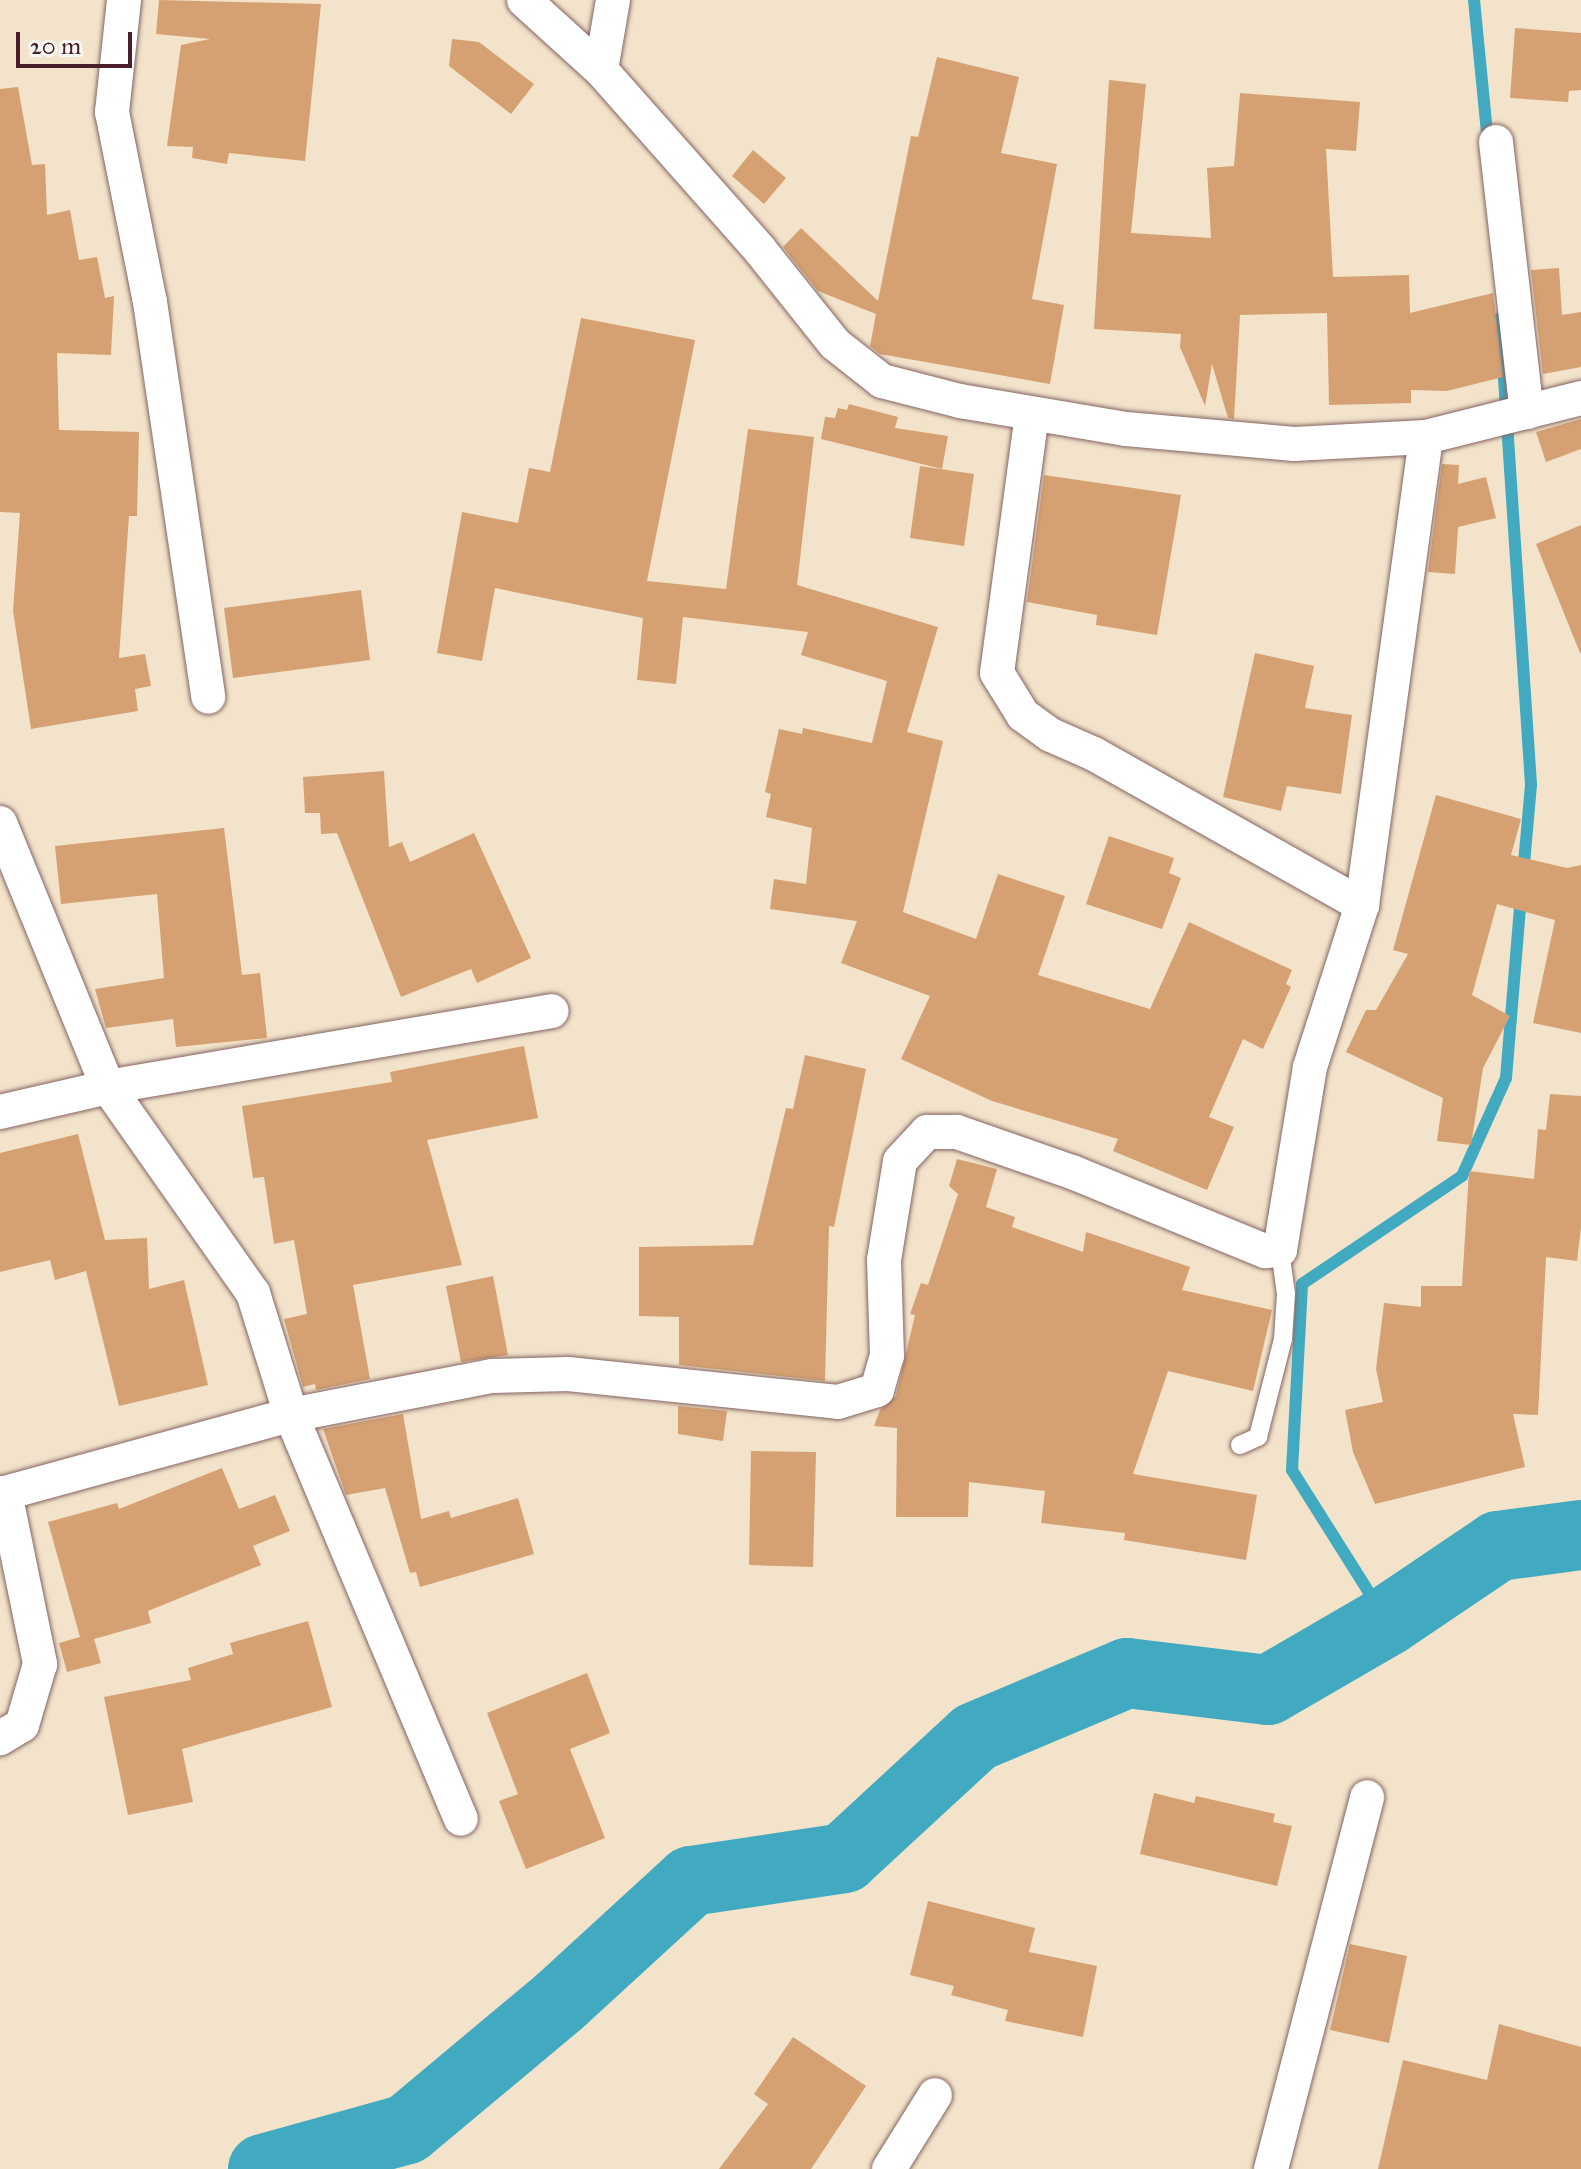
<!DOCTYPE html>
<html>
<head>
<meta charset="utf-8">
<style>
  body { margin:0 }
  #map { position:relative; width:1581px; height:2169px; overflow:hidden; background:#f2e3ca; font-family:"IM FELL Great Primer",serif }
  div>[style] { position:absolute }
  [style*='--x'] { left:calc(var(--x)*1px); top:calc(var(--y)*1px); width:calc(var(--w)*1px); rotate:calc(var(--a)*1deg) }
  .stream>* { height:12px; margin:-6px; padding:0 6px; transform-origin:6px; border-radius:6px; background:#41aac1 }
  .river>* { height:70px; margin:-35px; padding:0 35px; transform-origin:35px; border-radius:35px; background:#41aac1 }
  .building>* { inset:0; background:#d5a172 }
  .roads { filter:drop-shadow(0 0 2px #856463) drop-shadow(0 0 2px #856463) }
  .lane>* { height:18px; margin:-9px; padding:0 9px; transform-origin:9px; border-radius:9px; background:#fff }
  .street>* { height:34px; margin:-17px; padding:0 17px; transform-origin:17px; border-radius:17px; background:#fff }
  span { translate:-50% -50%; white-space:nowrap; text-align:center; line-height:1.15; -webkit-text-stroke:7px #f6f6f2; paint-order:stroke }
  .scale { position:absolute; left:16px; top:32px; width:116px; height:36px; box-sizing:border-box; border:4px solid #4a1f2b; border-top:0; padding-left:10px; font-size:24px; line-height:28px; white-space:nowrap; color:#4a1f2b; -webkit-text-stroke:6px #f6f6f2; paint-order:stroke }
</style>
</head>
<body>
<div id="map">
  <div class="stream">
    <i style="--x:1474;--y:0;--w:145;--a:84.4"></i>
    <i style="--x:1500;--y:318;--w:468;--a:86.2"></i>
    <i style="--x:1531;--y:785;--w:89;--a:95.1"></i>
    <i style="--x:1387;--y:1621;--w:178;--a:-122.2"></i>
    <i style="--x:1292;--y:1470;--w:186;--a:-86.9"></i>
    <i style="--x:1302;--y:1284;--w:193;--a:-34"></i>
    <i style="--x:1462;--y:1176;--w:107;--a:-65.8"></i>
    <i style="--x:1506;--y:1078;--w:182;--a:-85.3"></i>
  </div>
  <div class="river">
    <i style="--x:263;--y:2169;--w:149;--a:-15.5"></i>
    <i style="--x:407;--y:2129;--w:198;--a:-39.9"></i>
    <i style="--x:559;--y:2002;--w:179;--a:-42.5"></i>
    <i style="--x:691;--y:1881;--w:155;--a:-8.5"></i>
    <i style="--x:844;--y:1858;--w:178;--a:-42.7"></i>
    <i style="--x:975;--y:1737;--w:165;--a:-22.8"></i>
    <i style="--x:1127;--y:1673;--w:142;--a:6.9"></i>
    <i style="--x:1268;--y:1690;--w:138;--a:-30.1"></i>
    <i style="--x:1387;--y:1621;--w:134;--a:-34"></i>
    <i style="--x:1498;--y:1546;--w:84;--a:-7.5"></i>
  </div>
  <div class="building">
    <i style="clip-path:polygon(159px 0,321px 4px,305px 161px,229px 153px,227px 164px,192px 158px,193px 147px,167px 146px,181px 45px,210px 39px,156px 34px)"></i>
    <i style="clip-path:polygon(1515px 28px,1581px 33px,1581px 90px,1569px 91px,1568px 102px,1510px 98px)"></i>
    <i style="clip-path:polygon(452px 39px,479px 42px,534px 84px,511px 114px,449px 66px)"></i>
    <i style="clip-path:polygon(937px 57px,1019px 77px,1001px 153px,1057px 164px,1032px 299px,1064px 305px,1050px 384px,880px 354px,870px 346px,876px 314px,818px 291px,783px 247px,801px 228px,878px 301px,911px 136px,918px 137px)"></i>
    <i style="clip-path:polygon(1109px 80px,1146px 84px,1131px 233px,1211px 238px,1207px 168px,1234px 166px,1240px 93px,1360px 102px,1356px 151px,1326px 149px,1333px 277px,1409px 275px,1410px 313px,1493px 293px,1503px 377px,1447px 391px,1411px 390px,1411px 403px,1329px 405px,1327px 313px,1240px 315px,1234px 419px,1228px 418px,1212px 364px,1205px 406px,1180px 347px,1181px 334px,1094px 329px)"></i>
    <i style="clip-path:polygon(18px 87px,32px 165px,45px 164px,47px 215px,70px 210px,79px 260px,97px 257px,105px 298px,114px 296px,111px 355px,57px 353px,59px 430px,139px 432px,137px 516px,129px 516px,119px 658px,145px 654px,151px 686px,135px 689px,138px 711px,31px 729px,13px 611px,20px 513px,0 512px,0 89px)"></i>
    <i style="clip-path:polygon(753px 150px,786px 178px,764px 204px,732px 176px)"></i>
    <i style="clip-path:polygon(1559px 268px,1562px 315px,1581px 312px,1581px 367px,1543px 374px,1531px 270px)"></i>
    <i style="clip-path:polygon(581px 318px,695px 340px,647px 581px,726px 589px,748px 429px,814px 437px,797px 585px,938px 627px,907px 732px,943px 741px,903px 912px,976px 939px,998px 874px,1065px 896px,1038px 975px,1150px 1009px,1189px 922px,1292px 970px,1286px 984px,1291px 987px,1263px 1049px,1243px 1039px,1209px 1117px,1234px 1127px,1207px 1190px,1113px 1151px,1118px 1139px,992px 1101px,901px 1059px,930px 996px,841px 963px,857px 921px,770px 909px,774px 879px,806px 884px,812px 828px,766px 817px,771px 794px,765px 792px,779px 729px,802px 734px,803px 728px,872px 743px,887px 681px,801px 655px,808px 632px,683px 617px,676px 684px,637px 680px,643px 618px,495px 588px,482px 661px,437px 653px,462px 512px,518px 523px,529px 468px,550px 472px)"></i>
    <i style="clip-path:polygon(849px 404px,898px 417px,895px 428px,948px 436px,942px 469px,821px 439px,825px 417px,835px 418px,838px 408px,847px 410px)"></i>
    <i style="clip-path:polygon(1581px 419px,1581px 449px,1546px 462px,1536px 432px)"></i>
    <i style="clip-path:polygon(1442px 464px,1459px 465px,1458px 484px,1486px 477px,1496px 518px,1458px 527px,1455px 574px,1428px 572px)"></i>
    <i style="clip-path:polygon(920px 466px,974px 474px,964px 546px,910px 538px)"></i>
    <i style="clip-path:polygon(1044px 475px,1181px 495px,1157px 635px,1096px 625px,1097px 615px,1027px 602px)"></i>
    <i style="clip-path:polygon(1581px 525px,1581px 653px,1580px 653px,1536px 544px)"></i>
    <i style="clip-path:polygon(361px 590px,370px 660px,233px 678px,224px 608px)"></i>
    <i style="clip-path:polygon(1255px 653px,1314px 666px,1305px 708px,1352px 715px,1341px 794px,1287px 786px,1281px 811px,1223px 797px)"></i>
    <i style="clip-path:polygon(384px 771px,389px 847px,402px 842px,410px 862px,474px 833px,531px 958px,477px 983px,471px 969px,401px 997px,337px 833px,321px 834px,320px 813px,305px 813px,303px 777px)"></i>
    <i style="clip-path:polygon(1436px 795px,1521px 819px,1511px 855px,1567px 868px,1581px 865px,1581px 1033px,1533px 1023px,1555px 920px,1497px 904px,1472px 995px,1510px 1016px,1483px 1068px,1471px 1145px,1437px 1141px,1443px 1098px,1346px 1052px,1366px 1010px,1376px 1010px,1408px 954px,1393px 950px)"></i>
    <i style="clip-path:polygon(224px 828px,242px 975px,260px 973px,267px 1038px,176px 1047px,173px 1019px,106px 1028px,95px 989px,164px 978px,157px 894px,61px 904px,55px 846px)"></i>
    <i style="clip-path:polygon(1109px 836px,1174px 858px,1169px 873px,1181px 878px,1162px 929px,1086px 904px)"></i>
    <i style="clip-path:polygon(524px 1046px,538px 1118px,427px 1140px,462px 1265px,353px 1285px,370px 1379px,316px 1390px,315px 1384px,303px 1387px,284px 1319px,307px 1314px,294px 1240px,274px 1244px,264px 1177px,253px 1178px,242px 1106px,392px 1082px,390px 1072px)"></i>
    <i style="clip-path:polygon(805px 1055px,866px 1069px,834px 1227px,829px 1226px,825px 1381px,679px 1365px,679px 1317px,639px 1316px,639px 1247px,753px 1245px,786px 1108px,793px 1109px)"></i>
    <i style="clip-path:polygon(1550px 1094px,1581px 1096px,1581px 1227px,1577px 1261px,1546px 1257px,1538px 1415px,1513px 1414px,1525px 1467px,1375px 1504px,1353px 1452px,1345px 1410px,1383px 1402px,1376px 1369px,1384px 1303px,1421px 1307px,1421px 1286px,1462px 1286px,1469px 1171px,1534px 1179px,1538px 1129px,1546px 1130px)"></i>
    <i style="clip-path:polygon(78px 1134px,105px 1240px,147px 1238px,149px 1289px,184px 1280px,208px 1385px,119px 1406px,86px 1271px,55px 1280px,50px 1260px,0 1272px,0 1153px)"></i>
    <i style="clip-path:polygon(957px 1159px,997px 1169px,986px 1207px,1015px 1217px,1012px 1227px,1083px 1252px,1086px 1232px,1190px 1267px,1182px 1290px,1272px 1310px,1253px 1391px,1168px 1371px,1133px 1474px,1257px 1495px,1246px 1560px,1124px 1540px,1125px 1533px,1041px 1523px,1045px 1491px,969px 1482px,968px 1517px,896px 1517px,897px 1428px,874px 1426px,880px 1410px,896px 1396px,915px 1315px,910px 1314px,921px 1283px,928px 1285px,958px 1194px,949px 1186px)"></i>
    <i style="clip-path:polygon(493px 1276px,508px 1355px,461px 1362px,446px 1286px)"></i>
    <i style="clip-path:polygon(678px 1406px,727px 1411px,723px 1441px,678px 1434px)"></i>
    <i style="clip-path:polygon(403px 1414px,421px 1519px,449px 1511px,451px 1518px,518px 1498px,534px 1554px,420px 1587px,416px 1572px,410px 1573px,385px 1488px,346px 1495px,323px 1429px)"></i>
    <i style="clip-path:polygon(751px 1451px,816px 1452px,813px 1567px,749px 1565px)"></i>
    <i style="clip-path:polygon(222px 1468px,239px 1509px,275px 1495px,290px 1531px,253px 1546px,261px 1565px,148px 1611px,151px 1623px,94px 1639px,101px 1663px,67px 1672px,59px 1643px,80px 1637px,48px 1522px,117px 1503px,119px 1509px)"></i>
    <i style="clip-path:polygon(308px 1621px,332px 1707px,182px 1749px,193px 1802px,128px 1815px,104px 1697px,191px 1680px,188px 1668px,233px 1654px,230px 1643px)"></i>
    <i style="clip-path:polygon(587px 1673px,610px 1733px,570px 1749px,605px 1838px,526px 1869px,499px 1801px,518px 1794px,487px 1713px)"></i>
    <i style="clip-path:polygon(1154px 1793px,1194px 1803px,1196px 1796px,1275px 1814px,1273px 1822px,1292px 1826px,1277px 1886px,1140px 1854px)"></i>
    <i style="clip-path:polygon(928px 1901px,1035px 1928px,1029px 1952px,1097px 1966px,1083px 2037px,1005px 2021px,1008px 2010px,951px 1995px,954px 1986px,910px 1975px)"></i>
    <i style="clip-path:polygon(1350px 1944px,1407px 1956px,1389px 2043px,1330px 2030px)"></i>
    <i style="clip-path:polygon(1499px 2024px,1581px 2047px,1581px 2169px,1378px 2169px,1403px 2060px,1487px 2080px)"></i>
    <i style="clip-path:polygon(793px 2037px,866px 2086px,811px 2169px,719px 2169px,768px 2104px,754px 2094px)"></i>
  </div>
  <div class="roads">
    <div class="lane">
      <i style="--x:1240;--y:1445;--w:20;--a:-24"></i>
      <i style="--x:1258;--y:1437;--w:101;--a:-75.7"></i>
      <i style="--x:1283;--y:1339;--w:45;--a:-86.2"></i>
      <i style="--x:1286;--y:1294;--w:44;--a:-97.8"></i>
    </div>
    <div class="street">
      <i style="--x:124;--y:0;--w:113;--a:96.1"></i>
      <i style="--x:112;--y:112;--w:194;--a:78.7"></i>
      <i style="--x:150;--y:302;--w:399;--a:81.6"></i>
      <i style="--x:524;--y:0;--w:104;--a:42.3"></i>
      <i style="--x:601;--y:70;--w:240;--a:48.5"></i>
      <i style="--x:760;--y:250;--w:120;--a:51.4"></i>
      <i style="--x:835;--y:344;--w:60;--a:38.2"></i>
      <i style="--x:882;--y:381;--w:81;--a:14.4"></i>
      <i style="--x:960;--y:401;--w:168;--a:9.6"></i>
      <i style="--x:1126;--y:429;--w:169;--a:5.1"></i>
      <i style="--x:1294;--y:444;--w:132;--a:-3"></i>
      <i style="--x:1426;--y:437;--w:160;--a:-14.1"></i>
      <i style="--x:601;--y:70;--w:71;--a:-80.3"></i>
      <i style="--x:1496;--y:142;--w:272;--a:83.5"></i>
      <i style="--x:1032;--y:414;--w:261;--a:97.7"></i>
      <i style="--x:997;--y:673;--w:49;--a:58.2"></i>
      <i style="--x:1023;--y:715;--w:34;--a:36"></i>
      <i style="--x:1051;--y:735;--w:47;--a:23.8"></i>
      <i style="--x:1094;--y:754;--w:308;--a:29.4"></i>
      <i style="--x:0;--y:823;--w:285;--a:67.8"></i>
      <i style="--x:108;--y:1087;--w:252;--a:54.9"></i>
      <i style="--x:253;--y:1293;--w:128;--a:72.7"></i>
      <i style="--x:291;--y:1415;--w:438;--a:67.2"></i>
      <i style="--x:0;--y:1112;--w:111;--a:-13"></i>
      <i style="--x:108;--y:1087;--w:450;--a:-9.7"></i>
      <i style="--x:0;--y:1493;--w:5;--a:0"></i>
      <i style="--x:5;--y:1493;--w:175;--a:78.4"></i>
      <i style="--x:40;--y:1664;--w:64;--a:106.4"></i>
      <i style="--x:22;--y:1725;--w:26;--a:149"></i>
      <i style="--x:5;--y:1493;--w:296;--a:-15.3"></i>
      <i style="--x:291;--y:1415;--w:205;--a:-11"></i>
      <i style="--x:492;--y:1376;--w:76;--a:-1.5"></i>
      <i style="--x:568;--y:1374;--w:271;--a:5.9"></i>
      <i style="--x:838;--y:1402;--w:41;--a:-17.1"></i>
      <i style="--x:877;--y:1390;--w:35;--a:-74"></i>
      <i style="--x:887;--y:1356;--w:96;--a:-91.8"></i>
      <i style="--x:884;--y:1260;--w:100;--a:-80.8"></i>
      <i style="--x:900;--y:1161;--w:40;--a:-47"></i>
      <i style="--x:927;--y:1132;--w:30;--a:0"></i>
      <i style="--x:957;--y:1132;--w:122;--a:19.2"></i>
      <i style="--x:1072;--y:1172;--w:209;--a:22.3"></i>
      <i style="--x:1265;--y:1251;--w:15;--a:-4"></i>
      <i style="--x:1280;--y:1250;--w:185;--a:-80.7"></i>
      <i style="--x:1310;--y:1067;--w:170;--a:-72.2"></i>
      <i style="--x:1362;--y:905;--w:472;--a:-82.2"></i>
      <i style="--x:889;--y:2169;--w:87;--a:-58.1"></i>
      <i style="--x:1271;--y:2169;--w:384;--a:-75.5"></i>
    </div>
  </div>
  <div class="scale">20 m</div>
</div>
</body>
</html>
